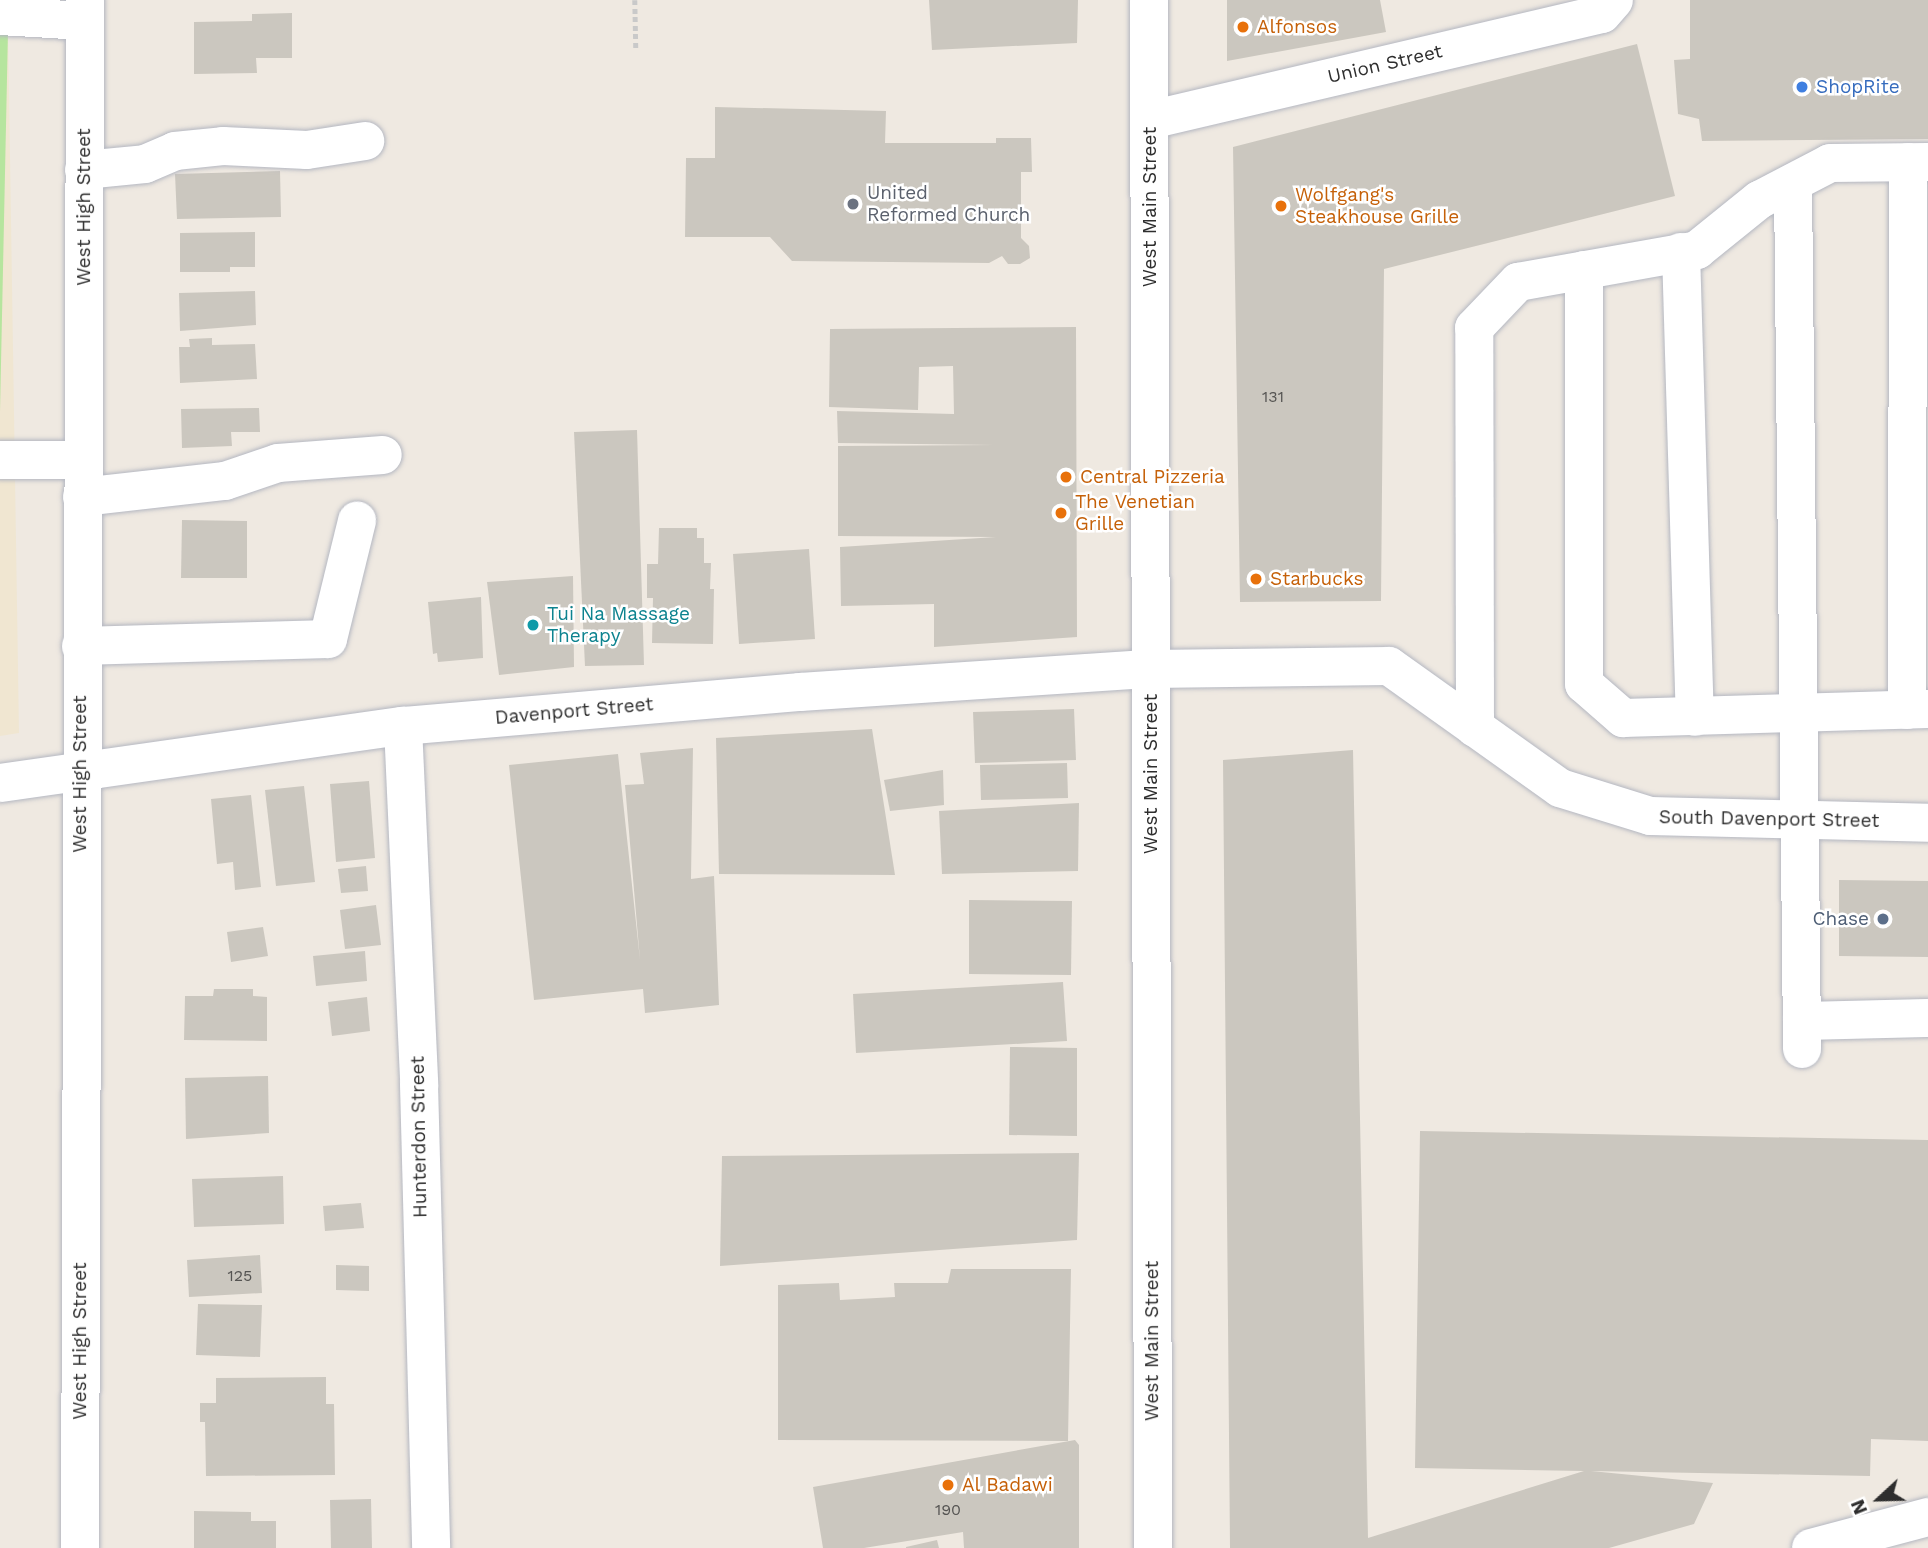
<!DOCTYPE html>
<html>
<head>
<meta charset="utf-8">
<style>
  body { margin:0 }
  #map { position:relative; width:1928px; height:1548px; overflow:hidden; background:#efe9e1; font-family:"Work Sans",sans-serif }
  div>[style] { position:absolute }
  [style*='--x'] { left:calc(var(--x)*1px); top:calc(var(--y)*1px); width:calc(var(--w)*1px); rotate:calc(var(--a)*1deg) }
  .education>* { inset:0; background:#f0e6d1 }
  .green>* { inset:0; background:#b6e59e }
  .building>* { inset:0; background:#cbc7bf }
  .path>* { height:4.5px; margin-top:-2.25px; transform-origin:0; background:repeating-linear-gradient(90deg,#c9c9c9 0 5px,transparent 0 8.5px) }
  .roads { filter:drop-shadow(0 0 2px #b4b7c1) drop-shadow(0 0 2px #b4b7c1) }
  .minor>* { height:38px; margin:-19px; padding:0 19px; transform-origin:19px; border-radius:19px; background:#fff }
  .dots>* { width:19px; height:19px; translate:-50% -50%; box-sizing:border-box; border:4px solid #fff; border-radius:50% }
  span { translate:-50% -50%; white-space:nowrap; text-align:center; line-height:1.15; -webkit-text-stroke:5px #fff; paint-order:stroke }
  .number-label { font-size:16px; color:#555452 }
  .number-label span { -webkit-text-stroke-width:0 }
  .food-label { font-size:19px; color:#c56008 }
  .left { translate:0 -50%; text-align:left }
  .street-label { font-size:19px; color:#2e2e2e }
  .shop-label { font-size:19px; color:#366cbe }
  .worship-label { font-size:19px; color:#5b616d }
  .culture-label { font-size:19px; color:#0d838f }
  .service-label { font-size:19px; color:#4e5e75 }
  .right { translate:-100% -50%; text-align:right }
  .north { position:absolute; left:1844px; top:1464px; width:70px; height:70px; -webkit-text-stroke:5px #fff; paint-order:stroke; rotate:248deg; font-size:19px; font-weight:700; line-height:28px; text-align:center; color:#2e2e2e }
  .north::after { content:''; display:block; margin:auto; width:24px; height:32px; background:#2e2e2e; clip-path:polygon(50% 0,100% 100%,50% 72%,0 100%) }
</style>
</head>
<body>
<div id="map">
  <div class="education">
    <i style="clip-path:polygon(0 30px,8px 30px,19px 733px,0 736px)"></i>
  </div>
  <div class="green">
    <i style="clip-path:polygon(0 30px,8px 30px,0 412px)"></i>
  </div>
  <div class="building">
    <i style="clip-path:polygon(929px 0,1078px 0,1077px 43px,932px 50px)"></i>
    <i style="clip-path:polygon(1227px 0,1380px 0,1386px 32px,1227px 61px)"></i>
    <i style="clip-path:polygon(1690px 0,1928px 0,1928px 139px,1702px 141px,1699px 119px,1678px 114px,1674px 60px,1690px 59px)"></i>
    <i style="clip-path:polygon(292px 13px,292px 58px,256px 58px,257px 73px,194px 74px,194px 22px,252px 21px,252px 14px)"></i>
    <i style="clip-path:polygon(1637px 44px,1675px 196px,1384px 269px,1381px 601px,1240px 602px,1233px 147px)"></i>
    <i style="clip-path:polygon(715px 107px,886px 111px,885px 143px,996px 143px,996px 138px,1031px 138px,1032px 172px,1021px 172px,1021px 238px,1029px 246px,1030px 258px,1020px 264px,1008px 264px,1002px 256px,989px 263px,792px 261px,770px 237px,685px 237px,686px 158px,715px 158px)"></i>
    <i style="clip-path:polygon(280px 171px,281px 217px,177px 219px,175px 174px)"></i>
    <i style="clip-path:polygon(255px 232px,255px 267px,230px 267px,230px 272px,180px 272px,180px 233px)"></i>
    <i style="clip-path:polygon(255px 291px,256px 325px,180px 331px,179px 293px)"></i>
    <i style="clip-path:polygon(1076px 327px,1077px 637px,934px 647px,934px 604px,841px 606px,840px 547px,996px 537px,838px 536px,838px 446px,994px 445px,838px 443px,837px 411px,954px 414px,953px 366px,919px 367px,918px 410px,829px 407px,830px 329px)"></i>
    <i style="clip-path:polygon(212px 338px,212px 345px,255px 344px,257px 379px,180px 383px,179px 347px,190px 347px,189px 339px)"></i>
    <i style="clip-path:polygon(259px 408px,260px 432px,231px 432px,232px 446px,182px 448px,181px 409px)"></i>
    <i style="clip-path:polygon(637px 430px,644px 665px,585px 666px,574px 432px)"></i>
    <i style="clip-path:polygon(182px 520px,247px 521px,247px 578px,181px 578px)"></i>
    <i style="clip-path:polygon(659px 528px,697px 528px,697px 538px,704px 538px,704px 563px,711px 563px,710px 589px,714px 589px,713px 644px,652px 643px,653px 598px,647px 598px,647px 564px,658px 564px)"></i>
    <i style="clip-path:polygon(809px 549px,815px 639px,739px 644px,733px 554px)"></i>
    <i style="clip-path:polygon(573px 576px,574px 667px,499px 675px,487px 582px)"></i>
    <i style="clip-path:polygon(481px 597px,483px 658px,438px 662px,437px 653px,433px 654px,428px 602px)"></i>
    <i style="clip-path:polygon(1074px 709px,1076px 760px,975px 763px,973px 712px)"></i>
    <i style="clip-path:polygon(872px 729px,895px 875px,719px 874px,716px 738px)"></i>
    <i style="clip-path:polygon(693px 748px,691px 879px,714px 876px,719px 1005px,645px 1013px,643px 989px,534px 1000px,509px 765px,618px 754px,640px 960px,625px 785px,644px 784px,640px 753px)"></i>
    <i style="clip-path:polygon(1353px 750px,1368px 1538px,1584px 1471px,1415px 1468px,1420px 1131px,1928px 1140px,1928px 1441px,1871px 1439px,1870px 1476px,1591px 1471px,1713px 1483px,1694px 1524px,1609px 1548px,1230px 1548px,1223px 760px)"></i>
    <i style="clip-path:polygon(1067px 763px,1068px 798px,981px 800px,980px 765px)"></i>
    <i style="clip-path:polygon(943px 770px,944px 805px,890px 811px,884px 780px)"></i>
    <i style="clip-path:polygon(369px 781px,375px 858px,336px 862px,330px 784px)"></i>
    <i style="clip-path:polygon(304px 786px,315px 882px,276px 886px,265px 790px)"></i>
    <i style="clip-path:polygon(251px 795px,261px 887px,235px 890px,233px 862px,217px 864px,211px 799px)"></i>
    <i style="clip-path:polygon(1079px 803px,1078px 871px,942px 874px,939px 811px)"></i>
    <i style="clip-path:polygon(366px 866px,368px 891px,341px 893px,338px 869px)"></i>
    <i style="clip-path:polygon(1839px 880px,1928px 881px,1928px 957px,1839px 956px)"></i>
    <i style="clip-path:polygon(969px 900px,1072px 901px,1071px 975px,969px 974px)"></i>
    <i style="clip-path:polygon(376px 905px,381px 945px,345px 949px,340px 910px)"></i>
    <i style="clip-path:polygon(263px 927px,268px 956px,231px 962px,227px 932px)"></i>
    <i style="clip-path:polygon(365px 951px,367px 981px,316px 986px,313px 956px)"></i>
    <i style="clip-path:polygon(1063px 982px,1067px 1041px,856px 1053px,853px 994px)"></i>
    <i style="clip-path:polygon(214px 989px,253px 989px,253px 996px,267px 997px,267px 1041px,184px 1040px,185px 996px,213px 996px)"></i>
    <i style="clip-path:polygon(367px 997px,370px 1031px,332px 1036px,328px 1002px)"></i>
    <i style="clip-path:polygon(1010px 1047px,1077px 1048px,1077px 1136px,1009px 1135px)"></i>
    <i style="clip-path:polygon(268px 1076px,269px 1133px,186px 1139px,185px 1078px)"></i>
    <i style="clip-path:polygon(1079px 1153px,1077px 1240px,720px 1266px,722px 1156px)"></i>
    <i style="clip-path:polygon(283px 1176px,284px 1224px,194px 1227px,192px 1179px)"></i>
    <i style="clip-path:polygon(361px 1203px,364px 1228px,325px 1231px,323px 1206px)"></i>
    <i style="clip-path:polygon(260px 1255px,262px 1293px,189px 1297px,187px 1260px)"></i>
    <i style="clip-path:polygon(336px 1265px,369px 1266px,369px 1291px,336px 1290px)"></i>
    <i style="clip-path:polygon(951px 1269px,1071px 1269px,1068px 1441px,778px 1440px,778px 1285px,839px 1283px,840px 1300px,895px 1297px,894px 1283px,948px 1283px)"></i>
    <i style="clip-path:polygon(198px 1304px,262px 1305px,260px 1357px,196px 1355px)"></i>
    <i style="clip-path:polygon(326px 1377px,326px 1404px,334px 1404px,335px 1475px,206px 1476px,205px 1422px,200px 1422px,200px 1403px,216px 1403px,216px 1378px)"></i>
    <i style="clip-path:polygon(1075px 1440px,1079px 1445px,1079px 1548px,964px 1548px,963px 1532px,864px 1548px,823px 1548px,813px 1487px)"></i>
    <i style="clip-path:polygon(371px 1499px,372px 1548px,331px 1548px,330px 1500px)"></i>
    <i style="clip-path:polygon(194px 1511px,251px 1512px,251px 1521px,276px 1521px,276px 1548px,194px 1548px)"></i>
    <i style="clip-path:polygon(937px 1540px,939px 1548px,906px 1548px,906px 1547px)"></i>
  </div>
  <div class="path">
    <i style="--x:635;--y:0;--w:49;--a:88.8"></i>
  </div>
  <div class="roads">
    <div class="minor">
      <i style="--x:1149;--y:0;--w:1548;--a:89.85"></i>
      <i style="--x:0;--y:16;--w:85;--a:3.4"></i>
      <i style="--x:1150;--y:120;--w:464;--a:-13.2"></i>
      <i style="--x:1602;--y:14;--w:18;--a:-49"></i>
      <i style="--x:84;--y:170;--w:61;--a:-5.6"></i>
      <i style="--x:145;--y:164;--w:33;--a:-23"></i>
      <i style="--x:175;--y:151;--w:48;--a:-5.9"></i>
      <i style="--x:223;--y:146;--w:84;--a:2.7"></i>
      <i style="--x:307;--y:150;--w:59;--a:-8.8"></i>
      <i style="--x:1793;--y:183;--w:866;--a:89.4"></i>
      <i style="--x:1681;--y:252;--w:465;--a:88.3"></i>
      <i style="--x:1584;--y:270;--w:414;--a:90"></i>
      <i style="--x:1584;--y:684;--w:52;--a:41.1"></i>
      <i style="--x:1623;--y:718;--w:305;--a:-1.7"></i>
      <i style="--x:0;--y:460;--w:82;--a:0"></i>
      <i style="--x:82;--y:497;--w:144;--a:-6.4"></i>
      <i style="--x:225;--y:481;--w:56;--a:-18.8"></i>
      <i style="--x:278;--y:463;--w:105;--a:-4.4"></i>
      <i style="--x:81;--y:646;--w:247;--a:-1.6"></i>
      <i style="--x:328;--y:639;--w:122;--a:-76.2"></i>
      <i style="--x:1907;--y:710;--w:548;--a:-89.9"></i>
      <i style="--x:403;--y:726;--w:358;--a:87.4"></i>
      <i style="--x:419;--y:1084;--w:464;--a:88.5"></i>
      <i style="--x:1475;--y:728;--w:400;--a:-90.1"></i>
      <i style="--x:1474;--y:328;--w:64;--a:-46.3"></i>
      <i style="--x:1518;--y:282;--w:182;--a:-10.1"></i>
      <i style="--x:1697;--y:250;--w:80;--a:-38.9"></i>
      <i style="--x:1759;--y:200;--w:80;--a:-27.5"></i>
      <i style="--x:1830;--y:163;--w:98;--a:-0.6"></i>
      <i style="--x:0;--y:783;--w:407;--a:-8.1"></i>
      <i style="--x:403;--y:726;--w:398;--a:-4.9"></i>
      <i style="--x:800;--y:692;--w:351;--a:-3.8"></i>
      <i style="--x:1150;--y:669;--w:239;--a:-0.7"></i>
      <i style="--x:1389;--y:666;--w:210;--a:35.5"></i>
      <i style="--x:1560;--y:788;--w:94;--a:17.3"></i>
      <i style="--x:1650;--y:816;--w:278;--a:1.4"></i>
      <i style="--x:1802;--y:1021;--w:126;--a:-1.4"></i>
      <i style="--x:80;--y:1548;--w:1548;--a:-89.81"></i>
      <i style="--x:1811;--y:1548;--w:121;--a:-14.8"></i>
    </div>
  </div>
  <div class="dots">
    <i style="left:1243px;top:27px;background:#e8710a"></i>
    <i style="left:1802px;top:87px;background:#3f7fe0"></i>
    <i style="left:853px;top:204px;background:#6b7280"></i>
    <i style="left:1281px;top:206px;background:#e8710a"></i>
    <i style="left:1066px;top:477px;background:#e8710a"></i>
    <i style="left:1061px;top:513px;background:#e8710a"></i>
    <i style="left:1256px;top:579px;background:#e8710a"></i>
    <i style="left:533px;top:625px;background:#0f9aa8"></i>
    <i style="left:1883px;top:919px;background:#5c6f8a"></i>
    <i style="left:948px;top:1485px;background:#e8710a"></i>
  </div>
  <div class="number-label">
    <span style="left:1273px;top:397px">131</span>
    <span style="left:240px;top:1276px">125</span>
    <span style="left:948px;top:1510px">190</span>
  </div>
  <div class="food-label">
    <span class="left" style="left:1257px;top:27px">Alfonsos</span>
    <span class="left" style="left:1295px;top:206px">Wolfgang's<br>Steakhouse Grille</span>
    <span class="left" style="left:1080px;top:477px">Central Pizzeria</span>
    <span class="left" style="left:1075px;top:513px">The Venetian<br>Grille</span>
    <span class="left" style="left:1270px;top:579px">Starbucks</span>
    <span class="left" style="left:962px;top:1485px">Al Badawi</span>
  </div>
  <div class="street-label">
    <span style="left:1385px;top:64px;rotate:-13deg">Union Street</span>
    <span style="left:84px;top:207px;rotate:-90deg">West High Street</span>
    <span style="left:1150px;top:207px;rotate:-90deg">West Main Street</span>
    <span style="left:574px;top:711px;rotate:-5deg">Davenport Street</span>
    <span style="left:80px;top:774px;rotate:-90deg">West High Street</span>
    <span style="left:1151px;top:774px;rotate:-90deg">West Main Street</span>
    <span style="left:1769px;top:819px;rotate:1deg">South Davenport Street</span>
    <span style="left:419px;top:1137px;rotate:-91deg">Hunterdon Street</span>
    <span style="left:80px;top:1341px;rotate:-90deg">West High Street</span>
    <span style="left:1152px;top:1341px;rotate:-90deg">West Main Street</span>
  </div>
  <div class="shop-label">
    <span class="left" style="left:1816px;top:87px">ShopRite</span>
  </div>
  <div class="worship-label">
    <span class="left" style="left:867px;top:204px">United<br>Reformed Church</span>
  </div>
  <div class="culture-label">
    <span class="left" style="left:547px;top:625px">Tui Na Massage<br>Therapy</span>
  </div>
  <div class="service-label">
    <span class="right" style="left:1869px;top:919px">Chase</span>
  </div>
  <div class="north">N</div>
</div>
</body>
</html>
